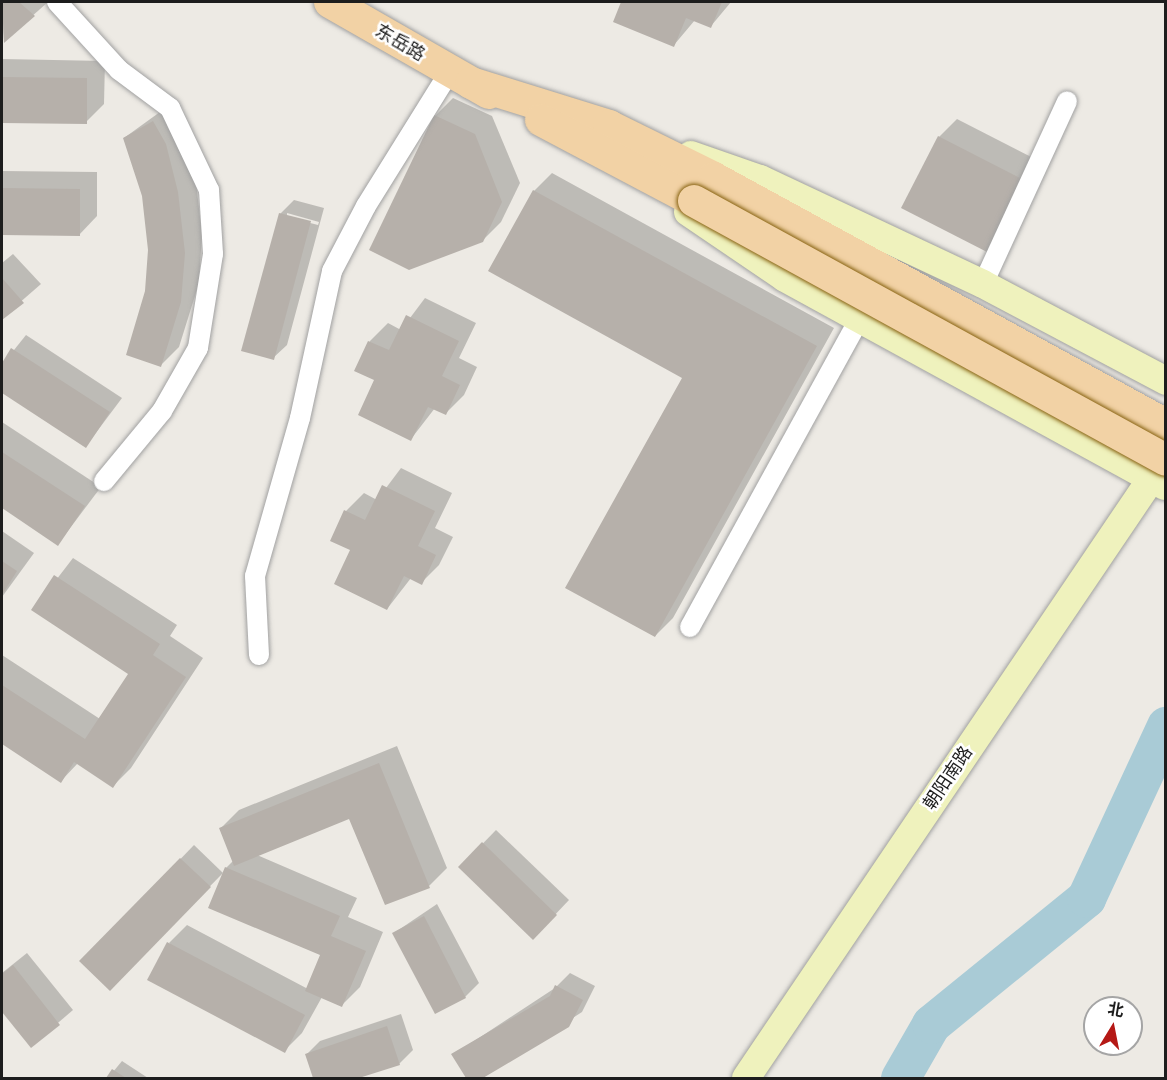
<!DOCTYPE html>
<html>
<head>
<meta charset="utf-8">
<style>
  body { margin:0 }
  #map { position:relative; width:1167px; height:1080px; overflow:hidden; background:#edeae4; font-family:Montserrat,"Noto Sans SC",sans-serif }
  div>[style] { position:absolute }
  [style*='--x'] { left:calc(var(--x)*1px); top:calc(var(--y)*1px); width:calc(var(--w)*1px); rotate:calc(var(--a)*1deg) }
  .shadow>* { inset:0; background:#0003 }
  .river>* { height:39px; margin:-19.5px; padding:0 19.5px; transform-origin:19.5px; border-radius:19.5px; background:#a9cbd6 }
  .building>* { inset:0; background:#b6b0aa }
  .roads { filter:drop-shadow(0 0 2px #a1a1a1) drop-shadow(0 0 2px #a1a1a1) }
  .street>* { height:20px; margin:-10px; padding:0 10px; transform-origin:10px; border-radius:10px; background:#fff }
  .secondary>* { height:28px; margin:-14px; padding:0 14px; transform-origin:14px; border-radius:14px; background:#eff2bd }
  .primary>* { height:32px; margin:-16px; padding:0 16px; transform-origin:16px; border-radius:16px; background:#f2d2a5 }
  .bridges { filter:drop-shadow(0 0 2px #876210) drop-shadow(0 0 2px #876210) }
  .primary-bridge>* { height:32px; margin:-16px; padding:0 16px; transform-origin:16px; border-radius:16px; background:#f2d2a5 }
  span { translate:-50% -50%; white-space:nowrap; text-align:center; line-height:1.15; -webkit-text-stroke:5px #fff; paint-order:stroke }
  .street-label { font-size:18px; color:#1d1d1d }
  .frame { position:absolute; inset:0; border:3px solid #1d1d1d; pointer-events:none }
  .north { position:absolute; left:1083px; top:996px; width:60px; height:60px; box-sizing:border-box; background:#fff; border:2px solid #a5a5a5; border-radius:50%; rotate:10deg; font-size:16px; font-weight:700; line-height:24px; text-align:center; color:#1d1d1d }
  .north::after { content:''; display:block; margin:auto; width:21px; height:27px; background:#b51815; clip-path:polygon(50% 0,100% 100%,50% 72%,0 100%) }
</style>
</head>
<body>
<div id="map">
  <div class="shadow">
    <i style="clip-path:polygon(2px 2px,48px 2px,4px 41px)"></i>
    <i style="clip-path:polygon(623px 2px,731px 2px,711px 26px,695px 20px,674px 45px,615px 21px)"></i>
    <i style="clip-path:polygon(2px 59px,105px 61px,104px 104px,86px 122px,2px 121px)"></i>
    <i style="clip-path:polygon(453px 98px,492px 116px,520px 183px,501px 222px,482px 241px,435px 116px)"></i>
    <i style="clip-path:polygon(171px 104px,195px 174px,202px 234px,199px 283px,179px 347px,161px 365px,147px 292px,150px 250px,144px 196px,124px 138px)"></i>
    <i style="clip-path:polygon(957px 119px,1043px 163px,1007px 233px,939px 137px)"></i>
    <i style="clip-path:polygon(2px 171px,97px 172px,97px 216px,79px 235px,2px 234px)"></i>
    <i style="clip-path:polygon(552px 173px,834px 328px,673px 618px,655px 636px,684px 378px,534px 191px)"></i>
    <i style="clip-path:polygon(evenodd,294px 200px,324px 208px,287px 345px,273px 358px,280px 214px,294px 200px,287px 213px,319px 222px,318px 225px,287px 217px,287px 213px)"></i>
    <i style="clip-path:polygon(13px 254px,41px 284px,2px 318px,2px 263px)"></i>
    <i style="clip-path:polygon(425px 298px,476px 323px,459px 358px,477px 367px,464px 395px,446px 413px,435px 408px,411px 439px,376px 380px,356px 370px,370px 341px,388px 323px,401px 330px)"></i>
    <i style="clip-path:polygon(26px 335px,122px 398px,86px 446px,2px 391px,2px 365px)"></i>
    <i style="clip-path:polygon(2px 422px,101px 487px,58px 544px,2px 507px)"></i>
    <i style="clip-path:polygon(401px 468px,452px 493px,435px 528px,453px 537px,439px 565px,421px 583px,411px 578px,387px 609px,352px 550px,346px 511px,364px 493px,377px 500px)"></i>
    <i style="clip-path:polygon(2px 531px,34px 553px,2px 597px)"></i>
    <i style="clip-path:polygon(73px 558px,177px 625px,170px 636px,203px 658px,131px 768px,113px 786px,78px 763px,61px 781px,2px 742px,2px 655px,100px 719px,130px 673px,33px 610px)"></i>
    <i style="clip-path:polygon(397px 746px,447px 868px,429px 886px,350px 817px,257px 855px,357px 898px,348px 917px,383px 932px,360px 987px,342px 1005px,322px 997px,302px 1033px,284px 1051px,169px 943px,187px 925px,308px 989px,322px 954px,226px 868px,234px 860px,221px 828px,239px 810px)"></i>
    <i style="clip-path:polygon(496px 830px,569px 900px,533px 938px,460px 867px)"></i>
    <i style="clip-path:polygon(194px 845px,223px 873px,110px 988px,82px 961px)"></i>
    <i style="clip-path:polygon(437px 904px,479px 983px,465px 997px,394px 933px)"></i>
    <i style="clip-path:polygon(27px 953px,73px 1010px,31px 1046px,2px 1009px,2px 973px)"></i>
    <i style="clip-path:polygon(570px 973px,595px 986px,582px 1012px,480px 1078px,468px 1078px,453px 1055px,555px 988px)"></i>
    <i style="clip-path:polygon(401px 1014px,413px 1050px,399px 1064px,355px 1078px,315px 1078px,307px 1054px,320px 1041px)"></i>
    <i style="clip-path:polygon(122px 1061px,148px 1078px,108px 1078px)"></i>
  </div>
  <div class="river">
    <i style="--x:900;--y:1078;--w:62;--a:-60.1"></i>
    <i style="--x:931;--y:1024;--w:200;--a:-39.1"></i>
    <i style="--x:1086;--y:898;--w:190;--a:-65.1"></i>
  </div>
  <div class="building">
    <i style="clip-path:polygon(2px 2px,19px 2px,35px 16px,4px 43px)"></i>
    <i style="clip-path:polygon(621px 2px,722px 2px,711px 28px,686px 18px,674px 47px,613px 22px)"></i>
    <i style="clip-path:polygon(2px 77px,87px 78px,87px 124px,2px 123px)"></i>
    <i style="clip-path:polygon(434px 115px,475px 134px,502px 202px,483px 242px,409px 270px,369px 250px)"></i>
    <i style="clip-path:polygon(153px 121px,166px 144px,178px 192px,185px 253px,181px 302px,161px 367px,126px 355px,145px 291px,148px 250px,142px 196px,123px 138px)"></i>
    <i style="clip-path:polygon(938px 136px,1026px 181px,989px 253px,901px 208px)"></i>
    <i style="clip-path:polygon(2px 188px,80px 189px,80px 236px,2px 235px)"></i>
    <i style="clip-path:polygon(533px 190px,817px 346px,655px 637px,565px 588px,682px 378px,488px 271px)"></i>
    <i style="clip-path:polygon(279px 213px,311px 221px,274px 360px,241px 351px)"></i>
    <i style="clip-path:polygon(2px 278px,24px 303px,2px 320px)"></i>
    <i style="clip-path:polygon(406px 315px,459px 341px,442px 376px,460px 385px,446px 415px,428px 407px,411px 441px,358px 415px,374px 380px,354px 371px,368px 341px,389px 350px)"></i>
    <i style="clip-path:polygon(11px 348px,110px 412px,86px 448px,2px 393px,2px 363px)"></i>
    <i style="clip-path:polygon(2px 452px,85px 506px,58px 546px,2px 508px)"></i>
    <i style="clip-path:polygon(382px 485px,435px 511px,418px 546px,436px 555px,422px 585px,404px 576px,387px 610px,334px 584px,350px 550px,330px 541px,344px 510px,365px 520px)"></i>
    <i style="clip-path:polygon(2px 561px,17px 571px,2px 595px)"></i>
    <i style="clip-path:polygon(54px 575px,160px 644px,153px 655px,186px 677px,113px 788px,74px 762px,61px 783px,2px 744px,2px 685px,85px 739px,128px 674px,31px 610px)"></i>
    <i style="clip-path:polygon(379px 763px,430px 888px,385px 905px,349px 819px,234px 866px,219px 828px)"></i>
    <i style="clip-path:polygon(482px 842px,557px 915px,533px 940px,458px 867px)"></i>
    <i style="clip-path:polygon(180px 858px,211px 887px,110px 991px,79px 961px)"></i>
    <i style="clip-path:polygon(225px 867px,340px 916px,331px 936px,366px 951px,342px 1007px,305px 991px,320px 955px,208px 908px)"></i>
    <i style="clip-path:polygon(424px 916px,466px 998px,435px 1014px,392px 933px)"></i>
    <i style="clip-path:polygon(167px 942px,305px 1015px,285px 1053px,147px 980px)"></i>
    <i style="clip-path:polygon(13px 965px,60px 1025px,31px 1048px,2px 1012px,2px 974px)"></i>
    <i style="clip-path:polygon(555px 985px,583px 1000px,569px 1027px,483px 1078px,466px 1078px,451px 1054px,550px 996px)"></i>
    <i style="clip-path:polygon(387px 1026px,400px 1065px,359px 1078px,313px 1078px,305px 1054px)"></i>
    <i style="clip-path:polygon(112px 1069px,126px 1078px,106px 1078px)"></i>
  </div>
  <div class="roads">
    <div class="street">
      <i style="--x:57;--y:2;--w:92;--a:47.6"></i>
      <i style="--x:119;--y:70;--w:64;--a:36.7"></i>
      <i style="--x:170;--y:108;--w:91;--a:64.6"></i>
      <i style="--x:209;--y:190;--w:64;--a:86.4"></i>
      <i style="--x:213;--y:254;--w:95;--a:99.1"></i>
      <i style="--x:198;--y:348;--w:73;--a:119.7"></i>
      <i style="--x:162;--y:411;--w:91;--a:129.6"></i>
      <i style="--x:983;--y:284;--w:201;--a:-65.3"></i>
      <i style="--x:690;--y:627;--w:351;--a:-61.2"></i>
      <i style="--x:259;--y:655;--w:79;--a:-92.9"></i>
      <i style="--x:255;--y:576;--w:164;--a:-74.1"></i>
      <i style="--x:300;--y:418;--w:150;--a:-77.7"></i>
      <i style="--x:332;--y:271;--w:73;--a:-62.4"></i>
      <i style="--x:366;--y:206;--w:159;--a:-58.1"></i>
    </div>
    <div class="secondary">
      <i style="--x:691;--y:155;--w:73;--a:19.2"></i>
      <i style="--x:760;--y:179;--w:246;--a:25.2"></i>
      <i style="--x:983;--y:284;--w:207;--a:27.9"></i>
      <i style="--x:688;--y:212;--w:117;--a:34.2"></i>
      <i style="--x:785;--y:278;--w:433;--a:28.7"></i>
      <i style="--x:746;--y:1078;--w:750;--a:-55.93"></i>
    </div>
    <div class="primary">
      <i style="--x:330;--y:2;--w:183;--a:29.8"></i>
      <i style="--x:471;--y:83;--w:145;--a:17.3"></i>
      <i style="--x:609;--y:126;--w:117;--a:26.3"></i>
      <i style="--x:714;--y:178;--w:515;--a:28.65"></i>
      <i style="--x:541;--y:120;--w:173;--a:27.9"></i>
    </div>
  </div>
  <div class="bridges">
    <div class="primary-bridge">
      <i style="--x:694;--y:201;--w:538;--a:28.75"></i>
    </div>
  </div>
  <div class="street-label">
    <span style="left:400px;top:43px;rotate:30deg">东岳路</span>
    <span style="left:948px;top:778px;rotate:-56deg">朝阳南路</span>
  </div>
  <div class="frame"></div>
  <div class="north">北</div>
</div>
</body>
</html>
